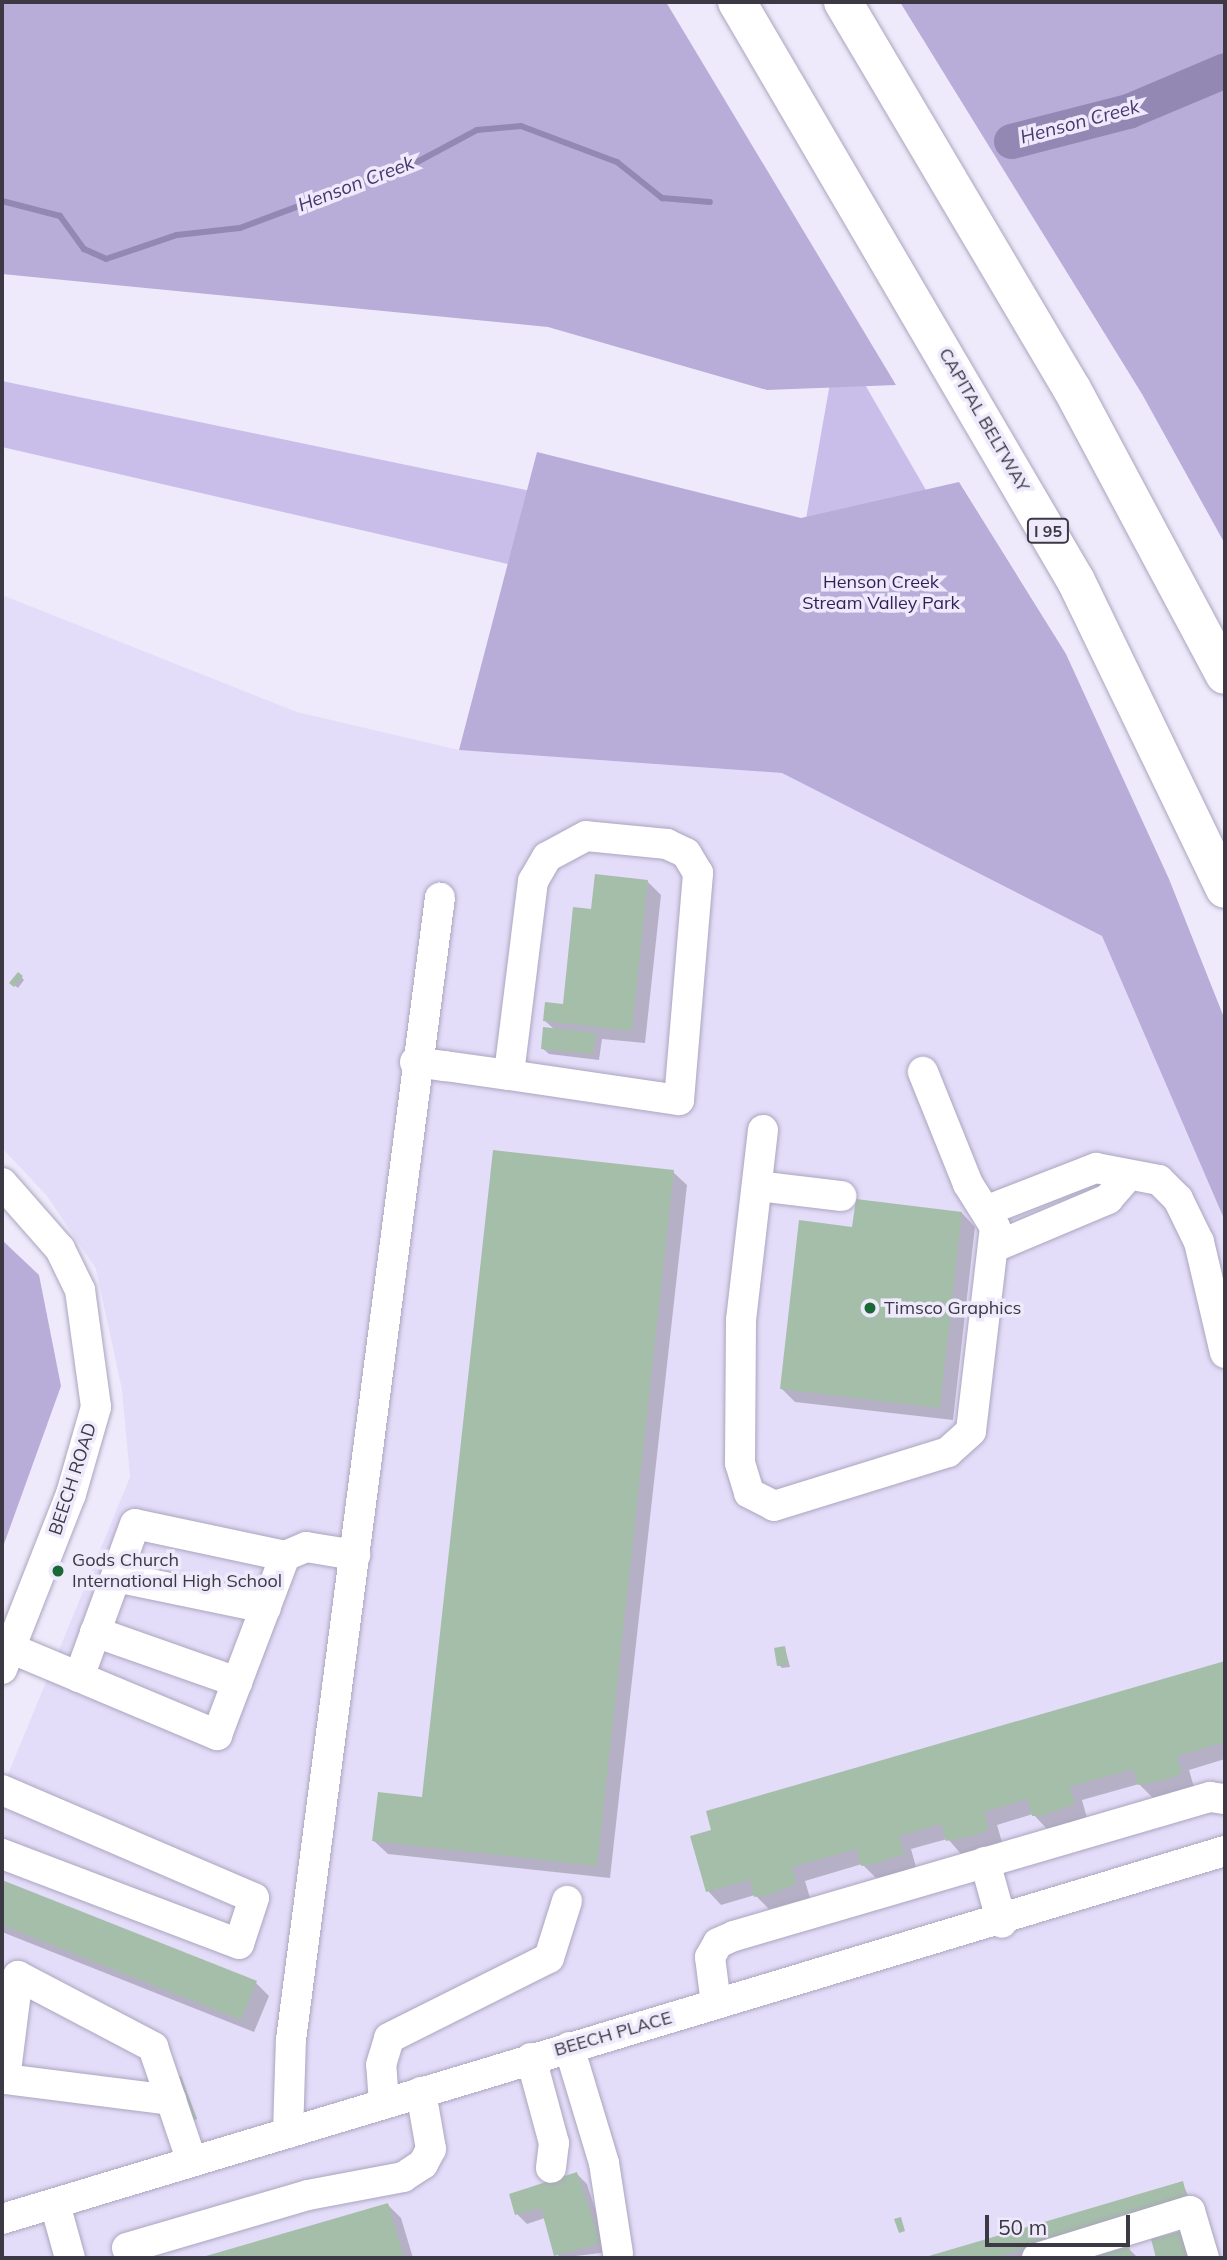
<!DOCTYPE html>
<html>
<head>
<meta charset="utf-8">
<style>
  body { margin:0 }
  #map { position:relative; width:1227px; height:2260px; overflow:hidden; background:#eeeafb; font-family:Mulish,sans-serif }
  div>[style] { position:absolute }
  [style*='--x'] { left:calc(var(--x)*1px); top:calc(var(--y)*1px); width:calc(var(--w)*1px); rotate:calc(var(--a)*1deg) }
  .built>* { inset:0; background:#e4ddf9 }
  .green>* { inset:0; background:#c9beea }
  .forest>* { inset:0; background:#b8acd9 }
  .shadow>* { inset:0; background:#0003 }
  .stream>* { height:6px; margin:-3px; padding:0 3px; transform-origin:3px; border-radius:3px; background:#9387b3 }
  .river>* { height:35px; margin:-17.5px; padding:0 17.5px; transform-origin:17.5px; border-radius:17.5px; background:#9387b3 }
  .building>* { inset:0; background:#a5beaa }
  .roads { filter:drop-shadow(0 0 2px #aba5bf) drop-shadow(0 0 2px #aba5bf) }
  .minor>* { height:30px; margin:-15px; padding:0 15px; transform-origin:15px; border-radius:15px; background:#fff }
  .highway>* { height:38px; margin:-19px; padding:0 19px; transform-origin:19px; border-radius:19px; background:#fff }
  .dots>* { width:19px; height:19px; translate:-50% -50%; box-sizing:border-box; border:4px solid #eeeafb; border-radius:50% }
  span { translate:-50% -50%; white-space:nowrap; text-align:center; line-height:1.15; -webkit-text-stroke:7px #eeeafb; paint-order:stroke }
  .shield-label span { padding:2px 5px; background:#eeeafb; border:2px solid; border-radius:5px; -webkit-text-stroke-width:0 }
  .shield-label { font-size:16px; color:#3c3944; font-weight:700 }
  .street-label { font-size:18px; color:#3c3944 }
  .park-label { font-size:18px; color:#321f55 }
  .poi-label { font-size:18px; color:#3c3944 }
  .left { translate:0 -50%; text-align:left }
  .water-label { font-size:19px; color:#48356e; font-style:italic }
  .frame { position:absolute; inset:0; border:4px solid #3c3944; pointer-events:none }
  .scale { position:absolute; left:985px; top:2215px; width:145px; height:32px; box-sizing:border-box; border:4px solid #3c3944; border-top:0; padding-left:9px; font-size:21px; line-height:24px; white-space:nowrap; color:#3c3944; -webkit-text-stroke:5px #eeeafb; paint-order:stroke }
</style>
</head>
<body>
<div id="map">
  <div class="built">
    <i style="clip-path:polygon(2px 595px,297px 712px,459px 750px,782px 773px,1102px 936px,1225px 1221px,1225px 2258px,2px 2258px,2px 1789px,130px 1477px,122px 1390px,96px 1269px,47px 1196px,2px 1148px)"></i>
  </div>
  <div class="green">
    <i style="clip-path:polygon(838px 338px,963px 554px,789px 629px,2px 447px,2px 381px,801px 547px)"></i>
  </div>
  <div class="forest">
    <i style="clip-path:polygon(2px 2px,666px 2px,896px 385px,767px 390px,548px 327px,2px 274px)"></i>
    <i style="clip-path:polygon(900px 2px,1225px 2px,1225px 544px,1142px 394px)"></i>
    <i style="clip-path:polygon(537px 452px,801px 518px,959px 482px,1066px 654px,1169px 879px,1225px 1020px,1225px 1221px,1102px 936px,782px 773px,459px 750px)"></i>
    <i style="clip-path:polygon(2px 1240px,39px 1275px,61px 1386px,4px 1544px)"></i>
  </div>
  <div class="shadow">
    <i style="clip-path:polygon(648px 882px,661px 895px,645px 1043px,602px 1039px,599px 1060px,549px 1054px,542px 1048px,555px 1030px,545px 1021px,564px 1006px,592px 911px)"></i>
    <i style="clip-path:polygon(19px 974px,24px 980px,18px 988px,11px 982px)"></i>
    <i style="clip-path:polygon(673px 1172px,687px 1185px,610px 1878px,388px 1854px,374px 1841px,423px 1799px)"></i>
    <i style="clip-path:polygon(962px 1213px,975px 1227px,953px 1420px,795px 1402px,781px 1388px,854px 1229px)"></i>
    <i style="clip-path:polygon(785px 1648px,790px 1667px,782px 1668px,779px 1665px)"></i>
    <i style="clip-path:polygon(1225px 1663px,1225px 1759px,1189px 1770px,1194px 1787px,1153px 1798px,1139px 1784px,1082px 1800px,1087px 1818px,1056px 1829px,1047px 1829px,1033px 1814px,997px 1825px,1002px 1842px,961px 1854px,948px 1839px,936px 1842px,911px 1849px,916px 1867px,906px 1872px,876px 1878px,862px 1864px,805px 1881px,810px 1898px,769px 1909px,755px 1895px,721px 1905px,708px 1891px,714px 1831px,708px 1812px)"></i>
    <i style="clip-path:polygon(2px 1882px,256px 1983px,269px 1996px,254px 2032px,2px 1932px)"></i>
    <i style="clip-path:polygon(577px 2174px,587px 2184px,609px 2252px,559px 2258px,545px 2218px,527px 2224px,517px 2214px)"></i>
    <i style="clip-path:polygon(1182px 2183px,1194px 2207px,1020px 2258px,926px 2258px)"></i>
    <i style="clip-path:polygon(388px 2205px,401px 2218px,413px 2258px,203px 2258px)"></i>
    <i style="clip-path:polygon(1128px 2248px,1138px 2258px,1098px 2258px,1097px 2257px)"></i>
  </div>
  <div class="stream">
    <i style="--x:2;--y:201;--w:60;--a:14.5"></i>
    <i style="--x:60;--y:216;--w:41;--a:54"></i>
    <i style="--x:84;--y:249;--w:24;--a:24"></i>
    <i style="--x:106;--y:259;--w:75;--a:-18.7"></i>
    <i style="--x:177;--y:235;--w:63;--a:-6.3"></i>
    <i style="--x:240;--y:228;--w:191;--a:-20.5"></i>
    <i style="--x:419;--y:161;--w:66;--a:-28.1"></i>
    <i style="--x:477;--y:130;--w:44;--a:-5.2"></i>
    <i style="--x:521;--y:126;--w:103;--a:20.6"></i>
    <i style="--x:617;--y:162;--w:58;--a:38.7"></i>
    <i style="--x:662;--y:198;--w:48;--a:4.8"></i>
  </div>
  <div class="river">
    <i style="--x:1011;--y:141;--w:121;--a:-14.4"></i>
    <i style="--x:1128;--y:111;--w:105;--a:-22.9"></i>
  </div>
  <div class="building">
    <i style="clip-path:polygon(595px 874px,648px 880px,632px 1031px,543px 1021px,545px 1002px,563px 1004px,573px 907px,591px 909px)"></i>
    <i style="clip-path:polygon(18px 972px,23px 976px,14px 987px,9px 983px)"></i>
    <i style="clip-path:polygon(543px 1027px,596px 1033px,593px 1054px,541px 1049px)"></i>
    <i style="clip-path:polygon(493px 1150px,674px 1170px,597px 1866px,372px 1841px,378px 1792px,422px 1797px)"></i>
    <i style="clip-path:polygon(856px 1199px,962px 1212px,940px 1408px,780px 1389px,799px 1220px,852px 1227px)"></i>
    <i style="clip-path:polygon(785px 1646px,788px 1665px,777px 1666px,774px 1648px)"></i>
    <i style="clip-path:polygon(1225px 1661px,1225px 1742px,1177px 1756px,1182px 1773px,1169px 1779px,1138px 1785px,1133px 1769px,1070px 1787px,1075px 1804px,1042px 1816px,1032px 1816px,1027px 1799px,984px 1812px,989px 1829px,977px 1835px,946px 1841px,941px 1824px,899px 1836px,904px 1854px,875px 1864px,861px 1866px,856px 1849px,792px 1867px,797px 1884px,768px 1895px,754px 1897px,750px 1880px,706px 1892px,690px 1836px,711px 1830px,706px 1811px)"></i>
    <i style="clip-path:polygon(2px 1880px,257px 1981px,241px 2020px,2px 1925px)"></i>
    <i style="clip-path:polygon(181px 2076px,197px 2119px,189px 2122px,173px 2079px)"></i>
    <i style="clip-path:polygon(577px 2172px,601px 2243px,554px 2256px,541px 2208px,515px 2215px,509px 2194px)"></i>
    <i style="clip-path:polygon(1183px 2181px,1188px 2201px,994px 2258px,922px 2258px)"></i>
    <i style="clip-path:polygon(388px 2203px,404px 2258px,199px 2258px)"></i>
    <i style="clip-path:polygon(901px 2217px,905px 2231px,899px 2233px,894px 2219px)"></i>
    <i style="clip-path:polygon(1185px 2230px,1193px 2258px,1156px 2258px,1151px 2239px)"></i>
    <i style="clip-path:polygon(1129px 2246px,1132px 2258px,1096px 2258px,1095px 2256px)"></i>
  </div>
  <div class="roads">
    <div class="minor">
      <i style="--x:415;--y:1062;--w:30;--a:8"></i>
      <i style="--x:445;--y:1066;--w:65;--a:8"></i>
      <i style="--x:509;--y:1075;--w:172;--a:8.4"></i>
      <i style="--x:679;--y:1100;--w:228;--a:-85.2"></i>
      <i style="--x:698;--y:873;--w:23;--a:-121"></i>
      <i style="--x:686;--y:853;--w:21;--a:-155"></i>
      <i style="--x:667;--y:844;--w:81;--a:-174.4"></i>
      <i style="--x:586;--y:836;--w:44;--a:151.7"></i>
      <i style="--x:547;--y:857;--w:28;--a:120"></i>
      <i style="--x:533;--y:881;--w:195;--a:97.1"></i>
      <i style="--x:763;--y:1130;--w:191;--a:96.6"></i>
      <i style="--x:741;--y:1320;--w:143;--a:90.4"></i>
      <i style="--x:740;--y:1463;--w:31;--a:73"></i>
      <i style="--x:749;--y:1493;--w:28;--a:27"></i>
      <i style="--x:774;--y:1506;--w:182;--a:-17.2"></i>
      <i style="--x:948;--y:1452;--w:31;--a:-42"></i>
      <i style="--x:971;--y:1431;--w:205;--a:-83.3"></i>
      <i style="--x:995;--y:1227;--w:51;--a:-122.1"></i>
      <i style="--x:968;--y:1184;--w:121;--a:-111.9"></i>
      <i style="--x:2;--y:1183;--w:88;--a:48.7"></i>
      <i style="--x:60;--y:1249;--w:46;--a:64"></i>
      <i style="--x:80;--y:1290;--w:118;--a:82.2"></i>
      <i style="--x:96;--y:1407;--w:91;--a:106"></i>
      <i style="--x:71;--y:1494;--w:188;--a:111.5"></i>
      <i style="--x:757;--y:1186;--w:85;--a:6.8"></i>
      <i style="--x:988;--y:1210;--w:116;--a:-21.3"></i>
      <i style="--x:1096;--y:1168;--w:64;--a:10.8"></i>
      <i style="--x:1159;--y:1180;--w:27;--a:45"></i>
      <i style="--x:1178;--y:1199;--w:48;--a:64"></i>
      <i style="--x:1199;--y:1242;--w:114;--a:76.8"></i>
      <i style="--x:997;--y:1246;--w:121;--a:-22.9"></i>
      <i style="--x:1108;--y:1199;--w:30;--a:-49"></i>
      <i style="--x:285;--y:1556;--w:23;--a:-23"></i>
      <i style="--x:306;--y:1547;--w:50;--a:9.3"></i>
      <i style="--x:116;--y:1577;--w:153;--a:11.7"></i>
      <i style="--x:95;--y:1632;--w:151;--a:19.4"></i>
      <i style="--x:10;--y:1648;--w:225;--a:22.8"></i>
      <i style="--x:217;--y:1735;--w:191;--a:-69.2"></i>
      <i style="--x:285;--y:1556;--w:153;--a:-168"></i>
      <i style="--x:135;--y:1524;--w:163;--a:110.1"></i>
      <i style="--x:2;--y:1790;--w:274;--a:23.2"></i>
      <i style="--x:254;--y:1898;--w:48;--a:108.1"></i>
      <i style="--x:239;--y:1944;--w:254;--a:-159.2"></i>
      <i style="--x:985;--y:1862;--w:63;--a:74.4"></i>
      <i style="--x:716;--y:2004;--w:47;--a:-97.3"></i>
      <i style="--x:710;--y:1957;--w:16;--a:-60"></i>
      <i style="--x:718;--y:1943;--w:17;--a:-24"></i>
      <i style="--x:734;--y:1936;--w:496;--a:-16.3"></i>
      <i style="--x:1210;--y:1797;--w:15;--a:8"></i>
      <i style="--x:569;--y:2047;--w:121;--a:73.2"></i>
      <i style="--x:604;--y:2163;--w:91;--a:81.2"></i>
      <i style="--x:531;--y:2058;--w:88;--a:74.9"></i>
      <i style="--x:554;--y:2143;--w:25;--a:97"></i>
      <i style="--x:171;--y:2100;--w:167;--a:-172.8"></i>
      <i style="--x:5;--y:2079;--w:104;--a:-82.8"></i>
      <i style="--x:18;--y:1976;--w:153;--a:27.7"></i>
      <i style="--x:153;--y:2047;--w:56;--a:71.2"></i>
      <i style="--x:171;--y:2100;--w:65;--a:71.3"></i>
      <i style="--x:384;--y:2104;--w:39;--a:-94"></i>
      <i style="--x:381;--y:2065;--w:28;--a:-73"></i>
      <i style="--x:389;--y:2038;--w:179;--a:-26.6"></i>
      <i style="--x:549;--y:1958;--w:60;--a:-72.5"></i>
      <i style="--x:288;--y:2133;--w:93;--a:-88.2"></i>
      <i style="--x:291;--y:2040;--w:1152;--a:-82.57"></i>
      <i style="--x:55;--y:2204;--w:56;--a:74.5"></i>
      <i style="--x:2;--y:2219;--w:1277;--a:-16.75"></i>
      <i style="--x:127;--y:2248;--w:189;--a:-16.3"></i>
      <i style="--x:308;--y:2195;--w:97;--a:-10.7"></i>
      <i style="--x:403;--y:2177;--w:24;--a:-33"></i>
      <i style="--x:423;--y:2164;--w:17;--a:-62"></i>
      <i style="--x:431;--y:2149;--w:58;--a:-100"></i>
      <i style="--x:1037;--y:2258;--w:160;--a:-17.1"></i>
      <i style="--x:1190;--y:2211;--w:49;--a:73.4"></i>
    </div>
    <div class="highway">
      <i style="--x:737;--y:2;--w:671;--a:59.65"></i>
      <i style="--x:1076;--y:581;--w:342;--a:64.2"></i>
      <i style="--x:843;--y:2;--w:450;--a:59.4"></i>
      <i style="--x:1072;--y:389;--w:324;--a:61.9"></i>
    </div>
  </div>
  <div class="dots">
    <i style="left:870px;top:1308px;background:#1b6837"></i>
    <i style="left:58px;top:1571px;background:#1b6837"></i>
  </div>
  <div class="shield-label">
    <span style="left:1048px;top:531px">I 95</span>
  </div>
  <div class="street-label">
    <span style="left:984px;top:420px;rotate:60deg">CAPITAL BELTWAY</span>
    <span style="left:73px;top:1479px;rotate:-72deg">BEECH ROAD</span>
    <span style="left:613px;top:2034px;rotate:-16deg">BEECH PLACE</span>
  </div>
  <div class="park-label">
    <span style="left:881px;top:593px">Henson Creek<br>Stream Valley Park</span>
  </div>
  <div class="poi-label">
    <span class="left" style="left:884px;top:1308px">Timsco Graphics</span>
    <span class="left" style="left:72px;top:1571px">Gods Church<br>International High School</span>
  </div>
  <div class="water-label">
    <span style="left:1080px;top:122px;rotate:-15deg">Henson Creek</span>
    <span style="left:356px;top:184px;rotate:-21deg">Henson Creek</span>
  </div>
  <div class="frame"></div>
  <div class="scale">50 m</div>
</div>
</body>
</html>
